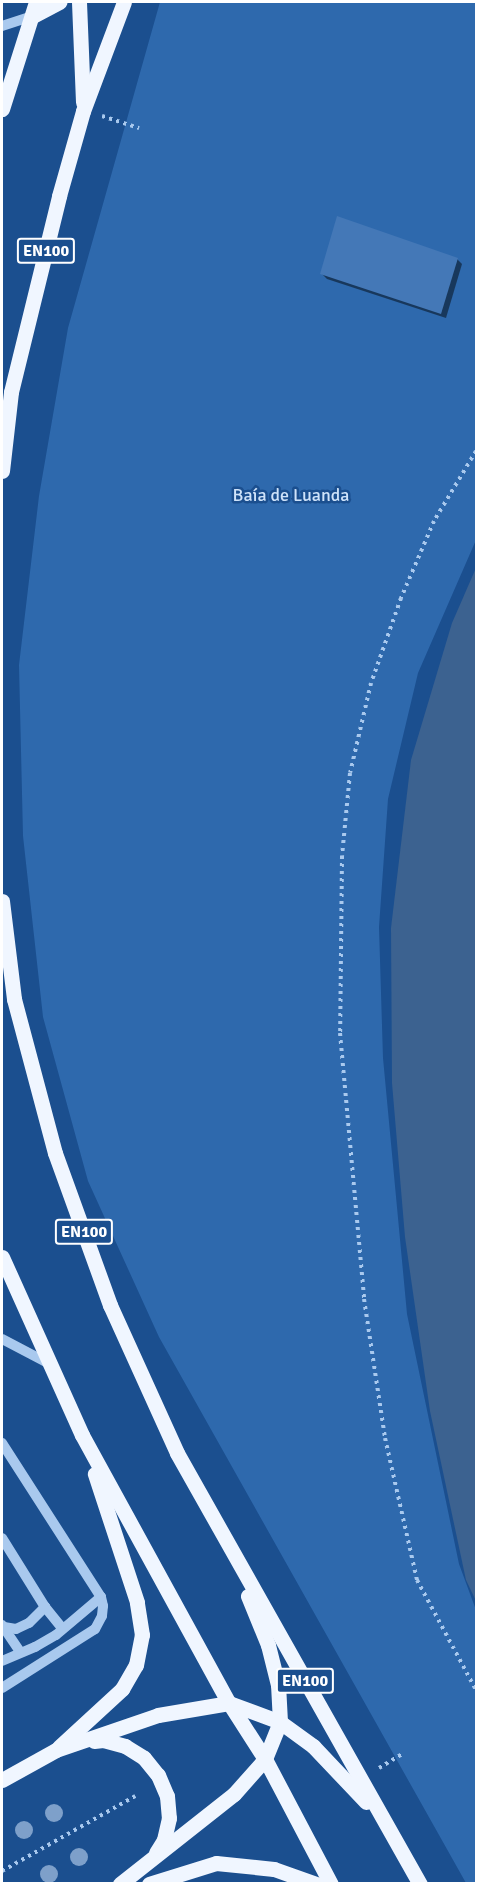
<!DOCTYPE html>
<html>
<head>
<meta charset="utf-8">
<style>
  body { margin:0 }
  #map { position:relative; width:478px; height:1885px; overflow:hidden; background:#1b4f8f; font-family:Signika,sans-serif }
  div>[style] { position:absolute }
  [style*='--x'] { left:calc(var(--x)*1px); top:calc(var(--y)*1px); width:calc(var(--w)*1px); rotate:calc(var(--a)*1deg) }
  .green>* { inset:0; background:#2e69ad }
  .water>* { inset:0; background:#3c6290 }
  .shadow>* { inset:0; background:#0007 }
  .building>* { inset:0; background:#4478b7 }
  .path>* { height:4px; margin-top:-2px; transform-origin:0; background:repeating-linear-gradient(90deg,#a9c9ee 0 3px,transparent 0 7.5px) }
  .minor>* { height:10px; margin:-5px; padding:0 5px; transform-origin:5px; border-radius:5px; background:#a9c9ee }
  .major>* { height:15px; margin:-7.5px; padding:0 7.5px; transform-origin:7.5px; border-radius:7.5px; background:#f0f6ff }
  .trees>* { width:18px; height:18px; margin:-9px; border-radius:50%; background:#7ea0ca }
  span { translate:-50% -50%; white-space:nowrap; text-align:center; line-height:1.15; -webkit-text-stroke:5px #1b4f8f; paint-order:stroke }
  .shield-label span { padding:2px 4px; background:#1b4f8f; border:2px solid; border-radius:4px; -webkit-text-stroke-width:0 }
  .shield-label { font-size:16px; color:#fff; font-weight:700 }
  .park-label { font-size:18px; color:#cfe3fa }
  .frame { position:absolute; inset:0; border:3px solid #fff; pointer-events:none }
</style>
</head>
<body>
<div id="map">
  <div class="green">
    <i style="clip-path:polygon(160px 2px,476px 2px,476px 540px,418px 673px,388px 799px,379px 927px,383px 1058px,407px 1314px,459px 1564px,476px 1610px,476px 1883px,466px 1883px,159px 1337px,88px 1181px,43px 1017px,23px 836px,19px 665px,39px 496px,68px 328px)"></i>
  </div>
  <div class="water">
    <i style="clip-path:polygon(476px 568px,476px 1601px,466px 1580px,430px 1411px,405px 1237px,392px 1083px,391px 928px,411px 760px,452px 623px)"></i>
  </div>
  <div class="shadow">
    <i style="clip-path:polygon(457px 259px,462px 264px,446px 318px,327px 279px,322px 274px)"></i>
  </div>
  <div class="building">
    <i style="clip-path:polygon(337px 216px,458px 258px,441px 314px,320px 274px)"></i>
  </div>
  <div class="path">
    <i style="--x:102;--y:116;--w:39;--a:18"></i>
    <i style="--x:476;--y:451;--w:82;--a:121"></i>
    <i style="--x:434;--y:521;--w:84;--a:113.2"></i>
    <i style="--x:401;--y:598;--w:90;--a:109.4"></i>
    <i style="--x:371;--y:683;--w:92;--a:103.1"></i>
    <i style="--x:350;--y:773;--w:83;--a:95.5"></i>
    <i style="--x:342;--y:856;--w:177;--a:90.6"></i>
    <i style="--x:340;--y:1033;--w:267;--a:84.8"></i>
    <i style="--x:364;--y:1299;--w:141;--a:81.4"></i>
    <i style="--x:385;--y:1438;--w:146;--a:77.3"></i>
    <i style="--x:417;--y:1580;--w:125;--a:61.8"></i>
    <i style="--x:379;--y:1768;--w:29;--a:-31"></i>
    <i style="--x:2;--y:1871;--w:153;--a:-29.4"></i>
  </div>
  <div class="minor">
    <i style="--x:2;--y:26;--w:33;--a:-18"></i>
    <i style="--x:2;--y:1339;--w:52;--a:27.6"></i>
    <i style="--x:2;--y:1443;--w:183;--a:57.3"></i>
    <i style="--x:101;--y:1597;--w:9;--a:77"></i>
    <i style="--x:103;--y:1606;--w:10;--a:96"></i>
    <i style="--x:102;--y:1616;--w:15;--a:118"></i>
    <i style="--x:95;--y:1629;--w:110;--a:147.6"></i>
    <i style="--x:2;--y:1538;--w:81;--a:58.1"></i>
    <i style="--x:45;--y:1607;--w:28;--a:51"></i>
    <i style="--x:2;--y:1625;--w:32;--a:56"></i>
    <i style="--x:4;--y:1627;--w:12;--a:9"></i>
    <i style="--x:16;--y:1629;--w:14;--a:-25"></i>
    <i style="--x:29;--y:1623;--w:23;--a:-45"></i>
    <i style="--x:2;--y:1661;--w:36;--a:-23"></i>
    <i style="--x:35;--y:1647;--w:24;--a:-30"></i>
    <i style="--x:56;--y:1635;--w:59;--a:-40.2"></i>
  </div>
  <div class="major">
    <i style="--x:79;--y:2;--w:100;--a:87.7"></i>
    <i style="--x:33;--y:16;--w:30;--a:-28"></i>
    <i style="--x:2;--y:109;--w:112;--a:-72.4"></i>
    <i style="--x:2;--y:471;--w:80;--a:-83.5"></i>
    <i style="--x:11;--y:392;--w:202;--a:-76.2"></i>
    <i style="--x:59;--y:196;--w:88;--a:-74.2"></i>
    <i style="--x:83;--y:111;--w:116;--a:-69.4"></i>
    <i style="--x:2;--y:901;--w:99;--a:83"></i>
    <i style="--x:14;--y:999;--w:159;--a:75.1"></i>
    <i style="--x:55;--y:1153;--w:162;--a:70.1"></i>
    <i style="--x:110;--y:1305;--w:162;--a:65.6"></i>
    <i style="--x:177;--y:1453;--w:495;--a:60.6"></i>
    <i style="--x:2;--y:1257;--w:195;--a:65.8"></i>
    <i style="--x:82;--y:1435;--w:306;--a:61.3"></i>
    <i style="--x:229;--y:1703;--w:67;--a:57.3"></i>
    <i style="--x:265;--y:1759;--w:141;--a:62.2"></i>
    <i style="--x:94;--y:1741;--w:9;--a:-6"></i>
    <i style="--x:103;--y:1740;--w:23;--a:15"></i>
    <i style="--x:125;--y:1746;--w:22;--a:32"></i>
    <i style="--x:144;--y:1758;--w:22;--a:51"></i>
    <i style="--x:158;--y:1775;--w:23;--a:67"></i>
    <i style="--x:167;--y:1796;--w:22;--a:85"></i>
    <i style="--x:169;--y:1818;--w:23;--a:103"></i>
    <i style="--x:164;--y:1840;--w:15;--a:122"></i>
    <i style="--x:59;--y:1747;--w:86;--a:-42.6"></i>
    <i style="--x:122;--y:1689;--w:28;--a:-60"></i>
    <i style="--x:136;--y:1665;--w:31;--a:-79"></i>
    <i style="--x:142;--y:1635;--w:33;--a:-99"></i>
    <i style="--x:137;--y:1602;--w:135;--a:-108.2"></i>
    <i style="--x:2;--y:1780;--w:62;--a:-29.1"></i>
    <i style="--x:56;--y:1750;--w:108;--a:-18.9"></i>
    <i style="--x:158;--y:1715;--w:72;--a:-9.6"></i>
    <i style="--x:229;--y:1703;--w:54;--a:20.4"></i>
    <i style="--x:280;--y:1722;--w:41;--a:36"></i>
    <i style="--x:313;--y:1746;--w:77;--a:46.6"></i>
    <i style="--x:120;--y:1884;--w:145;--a:-38.3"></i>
    <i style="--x:234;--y:1794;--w:47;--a:-48.5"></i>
    <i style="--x:265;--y:1759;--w:40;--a:-68"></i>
    <i style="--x:280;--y:1722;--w:37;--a:-93"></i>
    <i style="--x:278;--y:1685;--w:41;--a:-104"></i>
    <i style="--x:268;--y:1645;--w:53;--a:-112.2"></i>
    <i style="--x:149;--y:1884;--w:70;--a:-17.4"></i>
    <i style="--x:216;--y:1863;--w:58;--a:5.9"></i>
    <i style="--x:274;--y:1869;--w:45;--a:19.7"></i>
  </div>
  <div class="trees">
    <i style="left:54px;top:1813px"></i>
    <i style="left:24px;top:1830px"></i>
    <i style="left:79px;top:1857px"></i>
    <i style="left:49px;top:1874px"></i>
  </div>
  <div class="shield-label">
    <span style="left:46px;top:251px">EN100</span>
    <span style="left:84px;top:1232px">EN100</span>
    <span style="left:305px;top:1681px">EN100</span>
  </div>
  <div class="park-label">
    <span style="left:291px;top:495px">Baía de Luanda</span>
  </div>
  <div class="frame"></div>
</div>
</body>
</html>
